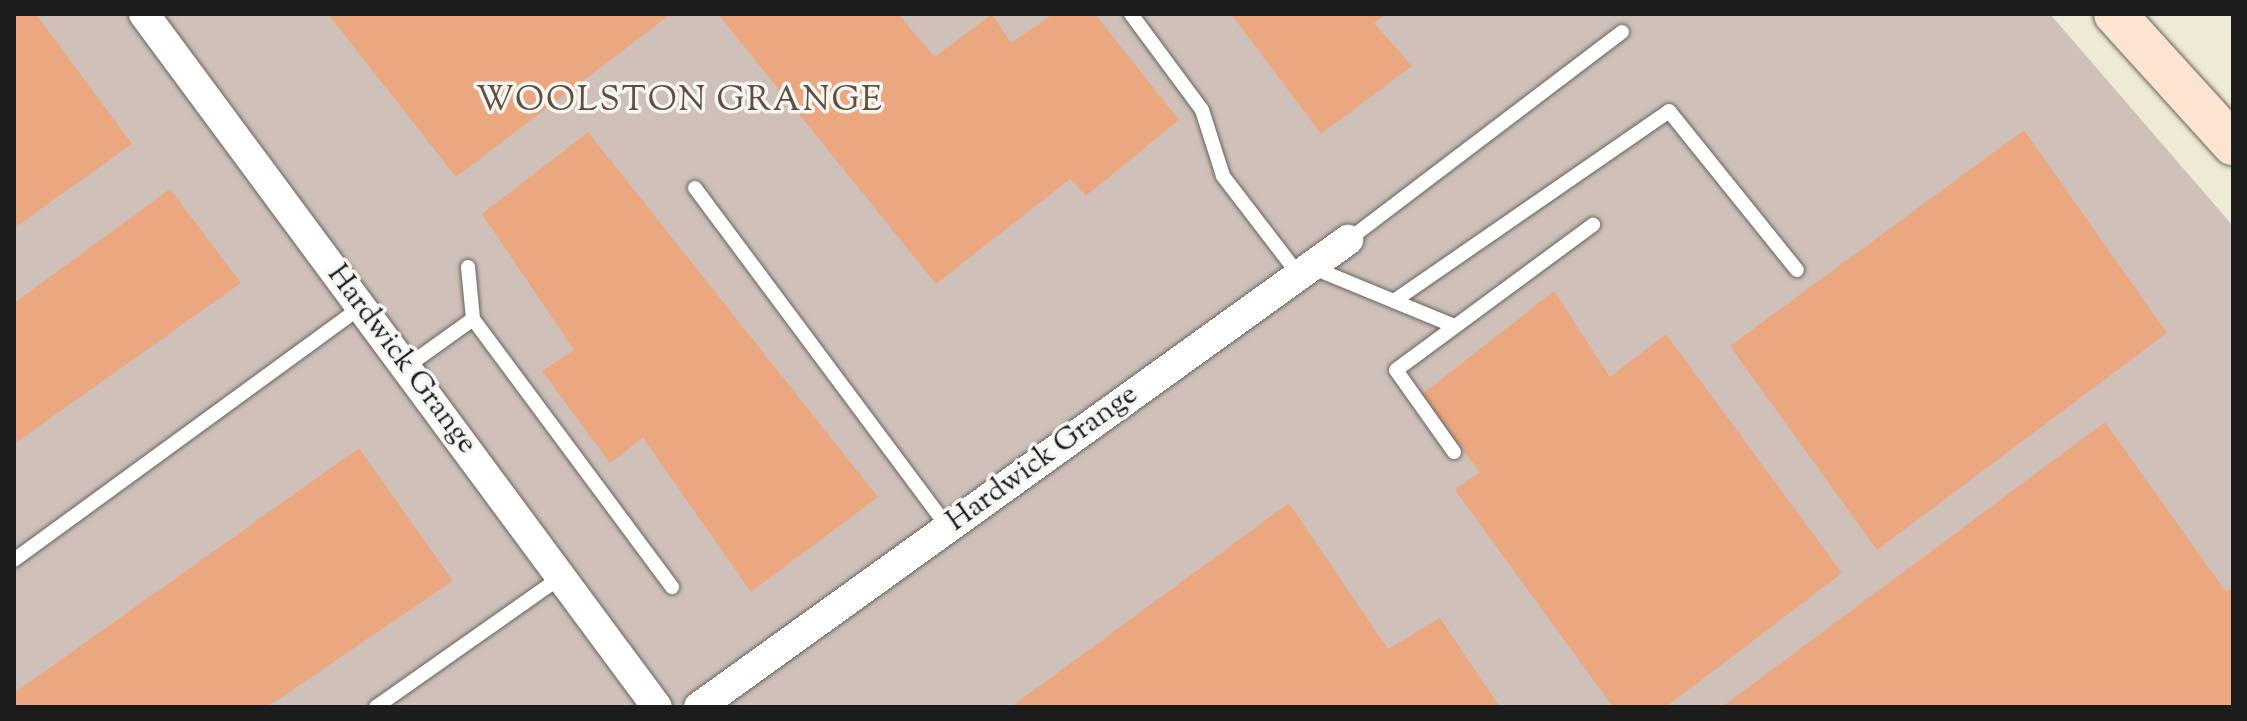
<!DOCTYPE html>
<html>
<head>
<meta charset="utf-8">
<style>
  body { margin:0 }
  #map { position:relative; width:2247px; height:721px; overflow:hidden; background:#eeead5; font-family:"Sorts Mill Goudy",serif }
  div>[style] { position:absolute }
  [style*='--x'] { left:calc(var(--x)*1px); top:calc(var(--y)*1px); width:calc(var(--w)*1px); rotate:calc(var(--a)*1deg) }
  .industrial>* { inset:0; background:#cfc1ba }
  .building>* { inset:0; background:#eba780 }
  .roads { filter:drop-shadow(0 0 2px #66645d) drop-shadow(0 0 2px #66645d) }
  .lane>* { height:14px; margin:-7px; padding:0 7px; transform-origin:7px; border-radius:7px; background:#fff }
  .street>* { height:30px; margin:-15px; padding:0 15px; transform-origin:15px; border-radius:15px; background:#fff }
  .secondary>* { height:42px; margin:-21px; padding:0 21px; transform-origin:21px; border-radius:21px; background:#fde4d1 }
  span { translate:-50% -50%; white-space:nowrap; text-align:center; line-height:1.15; -webkit-text-stroke:7px #f6f6f2; paint-order:stroke }
  .street-label { font-size:30px; color:#1c1c1c }
  .quarter-label { font-size:34px; color:#644d3f; letter-spacing:2px }
  .frame { position:absolute; inset:0; border:16px solid #1c1c1c; pointer-events:none }
</style>
</head>
<body>
<div id="map">
  <div class="industrial">
    <i style="clip-path:polygon(14px 14px,2050px 14px,2233px 226px,2233px 707px,14px 707px)"></i>
  </div>
  <div class="building">
    <i style="clip-path:polygon(14px 14px,36px 14px,132px 144px,14px 228px)"></i>
    <i style="clip-path:polygon(328px 14px,671px 14px,456px 177px)"></i>
    <i style="clip-path:polygon(718px 14px,898px 14px,935px 57px,992px 14px,1011px 43px,1053px 14px,1095px 14px,1179px 120px,1086px 196px,1070px 179px,936px 284px)"></i>
    <i style="clip-path:polygon(1231px 14px,1387px 14px,1374px 23px,1412px 66px,1321px 134px)"></i>
    <i style="clip-path:polygon(2024px 130px,2167px 333px,1877px 550px,1730px 346px)"></i>
    <i style="clip-path:polygon(588px 132px,878px 497px,751px 592px,643px 438px,610px 463px,542px 371px,574px 350px,482px 214px)"></i>
    <i style="clip-path:polygon(170px 189px,241px 283px,14px 444px,14px 303px)"></i>
    <i style="clip-path:polygon(1554px 291px,1610px 377px,1666px 334px,1842px 573px,1666px 707px,1613px 707px,1455px 490px,1480px 472px,1420px 396px)"></i>
    <i style="clip-path:polygon(2105px 422px,2226px 592px,2233px 587px,2233px 707px,1722px 707px)"></i>
    <i style="clip-path:polygon(359px 448px,453px 581px,267px 707px,14px 707px,14px 693px)"></i>
    <i style="clip-path:polygon(1289px 503px,1388px 649px,1440px 618px,1500px 707px,1011px 707px)"></i>
  </div>
  <div class="roads">
    <div class="lane">
      <i style="--x:1131;--y:14;--w:119;--a:53.5"></i>
      <i style="--x:1202;--y:110;--w:69;--a:72.3"></i>
      <i style="--x:1223;--y:176;--w:125;--a:52.5"></i>
      <i style="--x:695;--y:188;--w:424;--a:53.3"></i>
      <i style="--x:1348;--y:240;--w:344;--a:-37.2"></i>
      <i style="--x:468;--y:267;--w:52;--a:84.5"></i>
      <i style="--x:1311;--y:267;--w:152;--a:22.4"></i>
      <i style="--x:1394;--y:301;--w:334;--a:-34.6"></i>
      <i style="--x:1669;--y:111;--w:204;--a:51.2"></i>
      <i style="--x:406;--y:367;--w:82;--a:-35.6"></i>
      <i style="--x:473;--y:319;--w:334;--a:53.4"></i>
      <i style="--x:1454;--y:452;--w:100;--a:-125.3"></i>
      <i style="--x:1396;--y:370;--w:245;--a:-36.4"></i>
      <i style="--x:14;--y:560;--w:429;--a:-36.1"></i>
      <i style="--x:376;--y:707;--w:226;--a:-35.1"></i>
    </div>
    <div class="street">
      <i style="--x:144;--y:14;--w:862;--a:53.49"></i>
      <i style="--x:699;--y:707;--w:800;--a:-35.74"></i>
    </div>
    <div class="secondary">
      <i style="--x:2115;--y:14;--w:176;--a:47.8"></i>
    </div>
  </div>
  <div class="street-label">
    <span style="left:401px;top:360px;rotate:53deg">Hardwick Grange</span>
    <span style="left:1043px;top:459px;rotate:-36deg">Hardwick Grange</span>
  </div>
  <div class="quarter-label">
    <span style="left:680px;top:102px">WOOLSTON GRANGE</span>
  </div>
  <div class="frame"></div>
</div>
</body>
</html>
